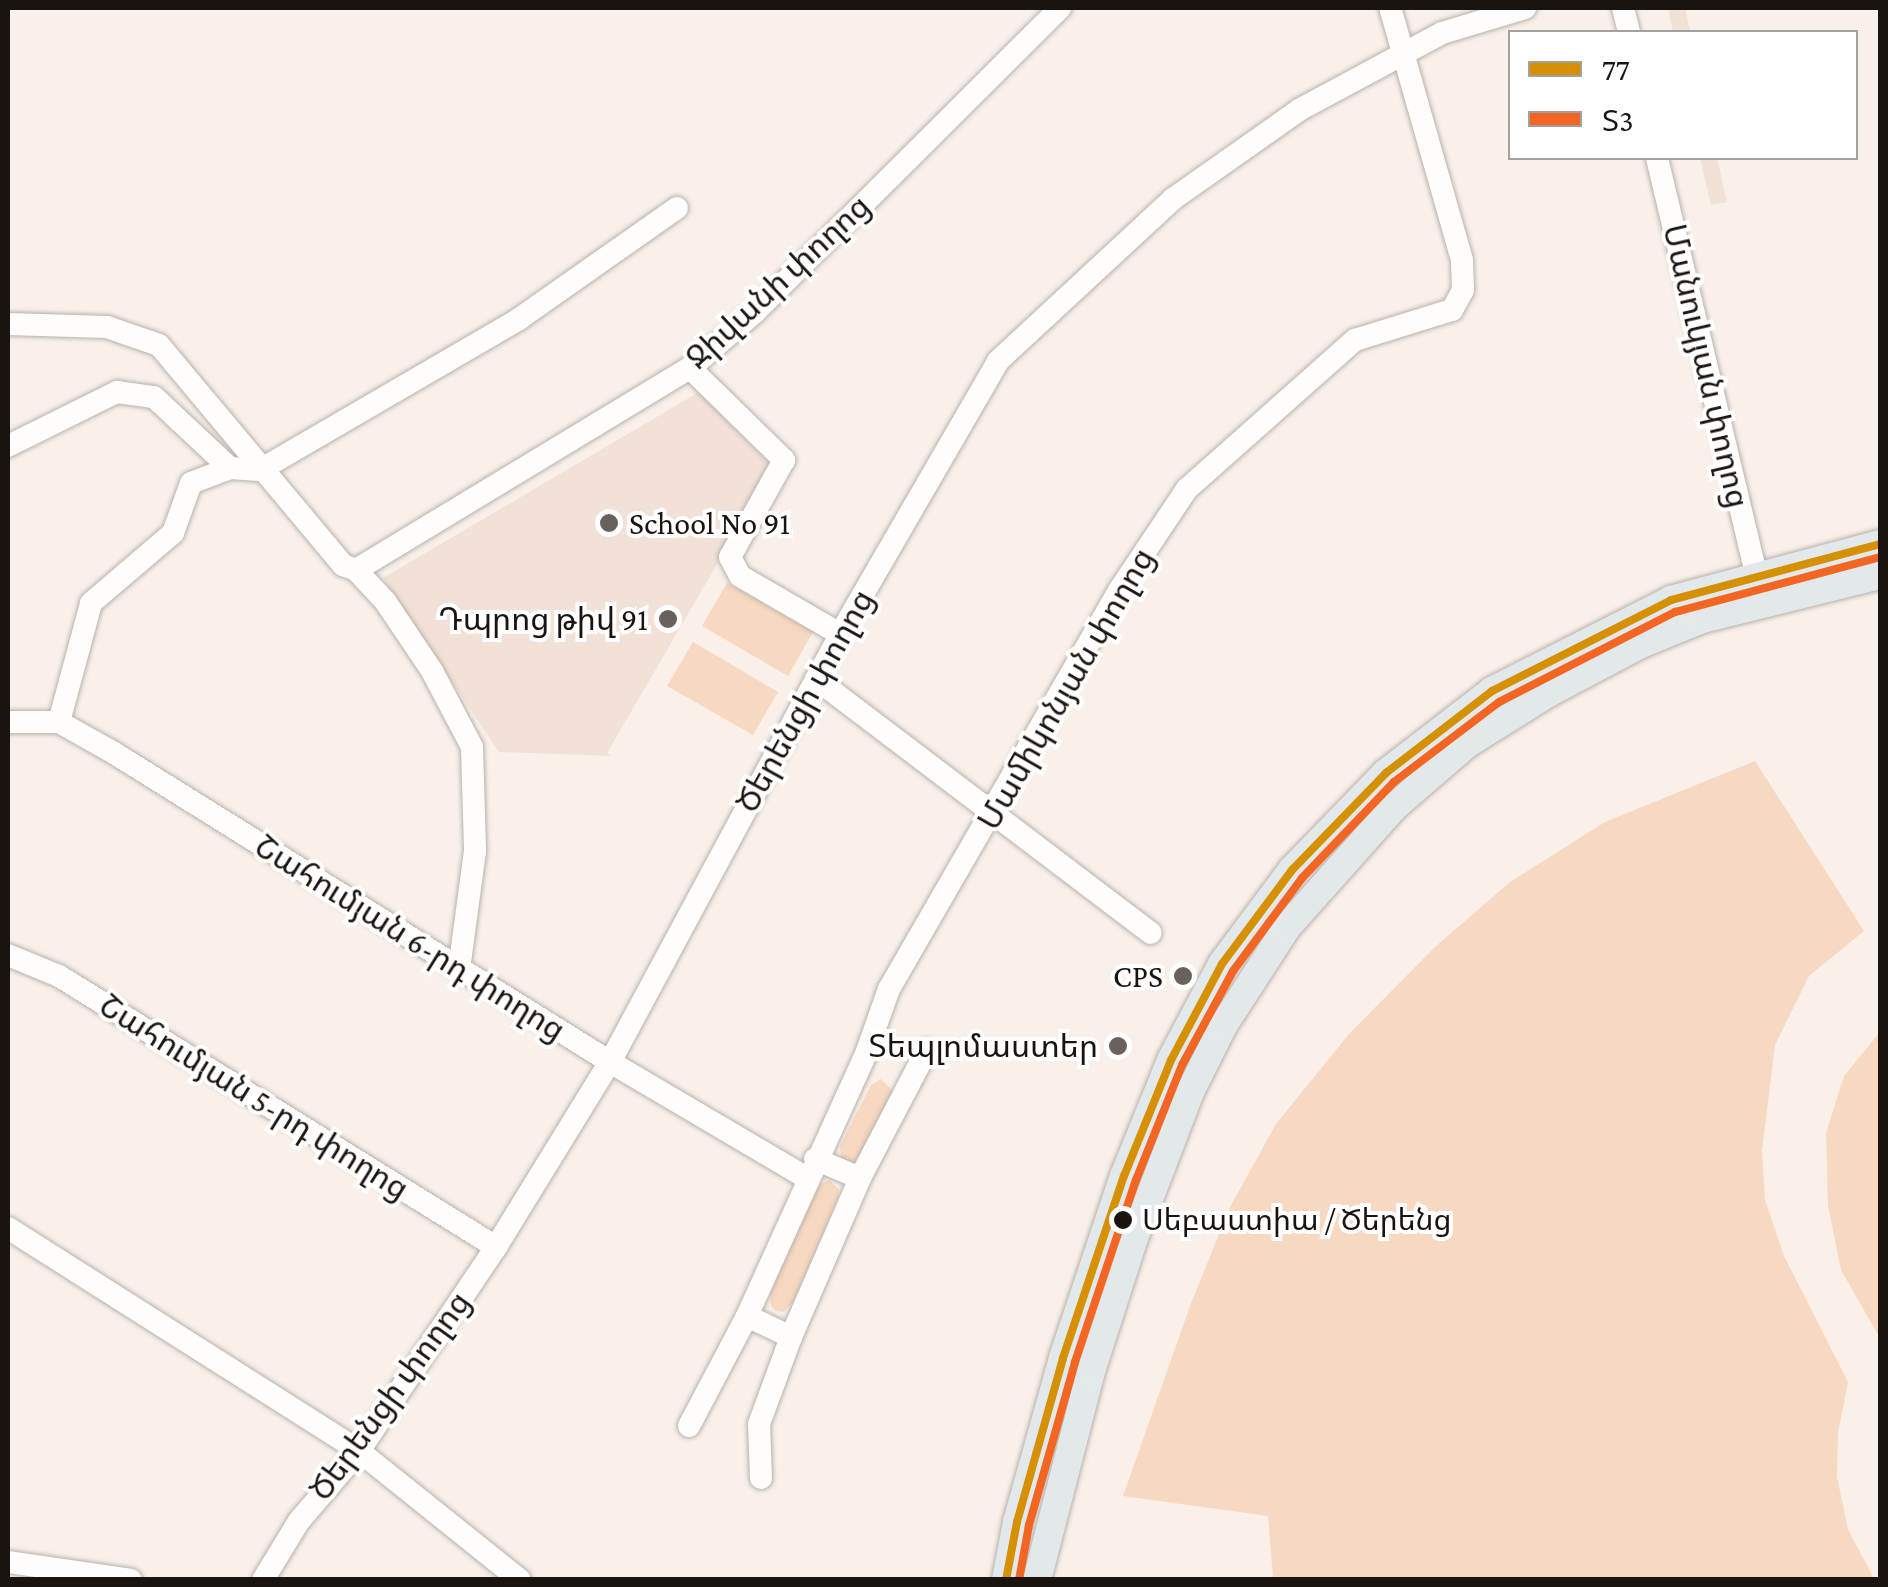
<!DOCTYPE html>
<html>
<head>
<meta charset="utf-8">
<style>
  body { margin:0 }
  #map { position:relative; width:1888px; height:1587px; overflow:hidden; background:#f9f0e9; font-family:"Crimson Pro","Noto Sans Armenian",serif }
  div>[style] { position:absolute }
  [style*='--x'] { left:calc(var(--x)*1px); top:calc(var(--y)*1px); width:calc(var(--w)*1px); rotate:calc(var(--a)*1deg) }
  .built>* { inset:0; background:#f2e1d6 }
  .green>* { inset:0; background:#f7d8c0 }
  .roads { filter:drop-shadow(0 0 2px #b8b1ac) drop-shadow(0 0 2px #b8b1ac) }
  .minor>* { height:22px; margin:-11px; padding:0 11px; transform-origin:11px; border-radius:11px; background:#fefdfc }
  .major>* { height:28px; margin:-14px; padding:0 14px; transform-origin:14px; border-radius:14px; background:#e3e9eb }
  .bus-1>* { height:8px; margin:-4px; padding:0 4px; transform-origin:4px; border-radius:4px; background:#d69003 }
  .bus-2>* { height:8px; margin:-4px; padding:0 4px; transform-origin:4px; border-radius:4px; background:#f26522 }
  .dots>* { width:28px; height:28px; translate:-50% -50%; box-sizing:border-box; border:5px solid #fff; border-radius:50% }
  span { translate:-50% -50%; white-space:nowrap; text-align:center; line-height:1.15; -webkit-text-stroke:8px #fff; paint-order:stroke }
  .bus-label { font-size:30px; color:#1a1411 }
  .left { translate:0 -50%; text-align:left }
  .street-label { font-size:32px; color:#1a1411 }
  .poi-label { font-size:32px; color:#1a1411 }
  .right { translate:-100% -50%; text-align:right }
  .frame { position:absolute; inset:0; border:10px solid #1a1411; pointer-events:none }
  .legend { position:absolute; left:1508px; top:30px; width:350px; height:130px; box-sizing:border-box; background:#fff; border:2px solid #a3a1a0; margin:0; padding:12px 18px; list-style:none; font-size:30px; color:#1a1411 }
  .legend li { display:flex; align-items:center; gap:20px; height:50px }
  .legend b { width:50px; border:2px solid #a3a1a0 }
</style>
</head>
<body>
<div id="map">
  <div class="built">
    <i style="clip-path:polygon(1668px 8px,1685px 8px,1690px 32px,1673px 32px)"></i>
    <i style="clip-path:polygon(1700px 158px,1717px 158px,1727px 202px,1711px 205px)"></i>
    <i style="clip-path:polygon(699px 392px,773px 468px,607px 753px,611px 756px,499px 752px,383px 578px)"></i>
  </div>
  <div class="green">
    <i style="clip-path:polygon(727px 583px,813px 632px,788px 676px,702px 626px)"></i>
    <i style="clip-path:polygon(693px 642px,778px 692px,753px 735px,667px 686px)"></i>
    <i style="clip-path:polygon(1755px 761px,1864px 931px,1809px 976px,1775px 1045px,1762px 1151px,1765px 1200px,1784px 1256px,1848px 1382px,1838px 1433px,1837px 1477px,1848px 1529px,1874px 1579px,1273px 1579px,1268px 1516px,1123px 1496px,1190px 1306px,1230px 1207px,1276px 1124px,1349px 1034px,1435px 947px,1510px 882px,1605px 822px)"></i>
    <i style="clip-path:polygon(1880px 1032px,1880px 1338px,1841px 1270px,1828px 1205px,1826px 1133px,1844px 1076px)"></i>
    <i style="clip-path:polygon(881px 1079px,893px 1091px,857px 1161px,852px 1163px,841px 1158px,840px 1146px,871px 1085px)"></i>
    <i style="clip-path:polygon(829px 1180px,839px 1189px,839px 1195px,793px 1303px,783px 1312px,776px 1311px,771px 1306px,770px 1293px,817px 1186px)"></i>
  </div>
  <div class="roads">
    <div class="minor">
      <i style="--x:1623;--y:8;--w:25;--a:76"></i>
      <i style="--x:1657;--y:158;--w:429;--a:76.6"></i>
      <i style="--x:8;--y:324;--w:99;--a:1.7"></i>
      <i style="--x:107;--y:327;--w:55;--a:19.1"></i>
      <i style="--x:159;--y:345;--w:287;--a:50.1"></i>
      <i style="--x:343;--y:565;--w:14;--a:21"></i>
      <i style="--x:356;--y:570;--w:42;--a:46.9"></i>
      <i style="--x:385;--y:601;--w:84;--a:56.1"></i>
      <i style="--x:432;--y:671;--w:86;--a:62.2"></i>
      <i style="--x:472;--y:747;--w:104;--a:88.3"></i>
      <i style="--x:475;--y:851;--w:119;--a:97.7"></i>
      <i style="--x:690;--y:368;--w:132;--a:44.4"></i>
      <i style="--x:784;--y:460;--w:111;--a:119.1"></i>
      <i style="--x:730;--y:557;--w:21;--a:62"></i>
      <i style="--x:740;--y:576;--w:116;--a:30.1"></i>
      <i style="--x:8;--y:446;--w:122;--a:-26.4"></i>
      <i style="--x:117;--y:392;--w:37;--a:8"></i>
      <i style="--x:154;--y:397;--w:104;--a:43.1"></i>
      <i style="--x:356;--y:570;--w:390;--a:-31.2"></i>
      <i style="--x:690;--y:368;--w:86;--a:-40.7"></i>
      <i style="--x:755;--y:312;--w:431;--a:-44.9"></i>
      <i style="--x:816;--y:679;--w:420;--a:37.2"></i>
      <i style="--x:8;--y:722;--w:51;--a:0"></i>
      <i style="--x:59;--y:722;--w:63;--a:29.4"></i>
      <i style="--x:114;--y:753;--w:584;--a:31.92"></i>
      <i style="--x:610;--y:1062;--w:229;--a:30.5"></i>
      <i style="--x:59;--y:722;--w:123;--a:-74.9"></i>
      <i style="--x:91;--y:603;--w:108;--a:-40.5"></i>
      <i style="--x:173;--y:533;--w:53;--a:-70.2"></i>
      <i style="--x:191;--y:483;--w:42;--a:-21"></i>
      <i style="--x:230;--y:468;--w:30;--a:4"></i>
      <i style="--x:260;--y:470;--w:300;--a:-30.2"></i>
      <i style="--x:519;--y:319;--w:193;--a:-35.1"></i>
      <i style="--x:8;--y:955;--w:55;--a:22.4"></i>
      <i style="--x:59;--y:976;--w:514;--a:31.8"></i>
      <i style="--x:815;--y:1159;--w:49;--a:22.9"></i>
      <i style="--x:8;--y:1228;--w:416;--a:32.4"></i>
      <i style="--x:359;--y:1451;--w:206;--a:38.7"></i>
      <i style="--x:747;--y:1316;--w:49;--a:25.5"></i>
      <i style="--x:689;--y:1426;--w:124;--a:-62.2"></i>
      <i style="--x:747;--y:1316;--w:291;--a:-65.6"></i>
      <i style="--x:867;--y:1051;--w:66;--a:-70.5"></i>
      <i style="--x:889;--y:989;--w:462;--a:-60"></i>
      <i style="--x:1120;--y:589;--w:120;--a:-56.2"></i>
      <i style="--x:1187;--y:489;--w:225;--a:-41.6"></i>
      <i style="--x:1355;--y:340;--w:102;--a:-17.2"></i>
      <i style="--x:1452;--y:310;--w:23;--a:-61"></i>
      <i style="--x:1463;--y:290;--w:30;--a:-92"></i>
      <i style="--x:1462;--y:260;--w:262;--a:-105.9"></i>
      <i style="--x:761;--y:1478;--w:54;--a:-92.1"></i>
      <i style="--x:759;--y:1424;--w:93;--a:-69.8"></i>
      <i style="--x:791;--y:1337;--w:173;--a:-66.5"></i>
      <i style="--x:860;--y:1178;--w:144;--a:-62.4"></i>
      <i style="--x:8;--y:1562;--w:124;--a:8.3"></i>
      <i style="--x:263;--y:1580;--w:69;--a:-58.6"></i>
      <i style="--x:299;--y:1521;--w:92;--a:-49.4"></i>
      <i style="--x:359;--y:1451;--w:246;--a:-56.1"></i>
      <i style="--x:496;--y:1247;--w:217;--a:-58.4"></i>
      <i style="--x:610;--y:1062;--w:486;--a:-61.7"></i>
      <i style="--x:840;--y:634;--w:315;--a:-59.9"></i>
      <i style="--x:998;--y:361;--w:238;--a:-42.8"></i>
      <i style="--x:1173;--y:199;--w:154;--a:-35.2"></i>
      <i style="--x:1299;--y:110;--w:162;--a:-28.3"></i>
      <i style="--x:1442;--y:33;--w:87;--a:-16.8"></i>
    </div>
    <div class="major">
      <i style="--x:1006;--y:1580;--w:59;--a:-79.3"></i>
      <i style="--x:1017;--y:1522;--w:170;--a:-74.3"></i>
      <i style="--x:1063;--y:1358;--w:192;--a:-71.5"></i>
      <i style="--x:1124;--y:1176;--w:125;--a:-67.9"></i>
      <i style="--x:1171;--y:1060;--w:109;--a:-62"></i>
      <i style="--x:1222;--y:964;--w:117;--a:-53.3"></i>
      <i style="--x:1292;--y:870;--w:135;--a:-45.9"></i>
      <i style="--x:1386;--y:773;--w:134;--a:-37.7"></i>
      <i style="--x:1492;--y:691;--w:201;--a:-26.9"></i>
      <i style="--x:1671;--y:600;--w:216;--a:-15"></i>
      <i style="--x:1037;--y:1580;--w:216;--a:-75.5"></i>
      <i style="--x:1091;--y:1371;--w:140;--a:-72.1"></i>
      <i style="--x:1134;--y:1238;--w:156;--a:-69"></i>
      <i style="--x:1190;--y:1092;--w:74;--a:-63.4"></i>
      <i style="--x:1223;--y:1026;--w:118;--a:-57.1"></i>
      <i style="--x:1287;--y:927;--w:161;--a:-48.3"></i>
      <i style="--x:1394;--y:807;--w:96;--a:-40.8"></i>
      <i style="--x:1467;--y:744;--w:98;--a:-32.1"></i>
      <i style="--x:1550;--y:692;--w:103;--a:-27.8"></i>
      <i style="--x:1641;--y:644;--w:66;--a:-22.3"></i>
      <i style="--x:1702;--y:619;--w:183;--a:-13.9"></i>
    </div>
  </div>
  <div class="bus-1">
    <i style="--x:1006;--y:1580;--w:59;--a:-79.3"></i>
    <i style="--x:1017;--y:1522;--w:170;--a:-74.3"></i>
    <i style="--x:1063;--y:1358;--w:192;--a:-71.5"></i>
    <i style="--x:1124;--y:1176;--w:125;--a:-67.9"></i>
    <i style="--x:1171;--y:1060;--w:109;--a:-62"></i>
    <i style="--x:1222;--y:964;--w:117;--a:-53.3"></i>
    <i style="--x:1292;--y:870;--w:135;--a:-45.9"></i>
    <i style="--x:1386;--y:773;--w:134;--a:-37.7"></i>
    <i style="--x:1492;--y:691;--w:201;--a:-26.9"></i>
    <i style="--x:1671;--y:600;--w:216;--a:-15"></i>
  </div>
  <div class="bus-2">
    <i style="--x:1019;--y:1580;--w:56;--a:-79.7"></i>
    <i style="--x:1029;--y:1525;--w:169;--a:-74.2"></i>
    <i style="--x:1075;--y:1362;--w:192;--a:-71.5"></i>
    <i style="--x:1136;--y:1180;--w:124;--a:-68.2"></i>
    <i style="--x:1182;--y:1065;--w:107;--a:-61.5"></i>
    <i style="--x:1233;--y:971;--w:116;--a:-53.4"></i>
    <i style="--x:1302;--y:878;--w:133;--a:-46.2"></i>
    <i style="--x:1394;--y:782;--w:132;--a:-37.3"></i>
    <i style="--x:1499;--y:702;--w:198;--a:-27.1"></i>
    <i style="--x:1675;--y:612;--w:212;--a:-15"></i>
  </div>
  <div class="dots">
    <i style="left:609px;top:523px;background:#68615d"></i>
    <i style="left:668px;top:619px;background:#68615d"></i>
    <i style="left:1183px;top:976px;background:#68615d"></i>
    <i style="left:1118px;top:1046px;background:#68615d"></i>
    <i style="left:1123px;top:1220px;background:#1a1411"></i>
  </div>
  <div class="bus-label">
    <span class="left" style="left:1142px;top:1220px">Սեբաստիա / Ծերենց</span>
  </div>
  <div class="street-label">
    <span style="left:778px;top:282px;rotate:-43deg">Ջիվանի փողոց</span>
    <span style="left:1706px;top:366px;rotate:77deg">Մանուկյան փողոց</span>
    <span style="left:1066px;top:689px;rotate:-60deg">Մամիկոնյան փողոց</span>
    <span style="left:805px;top:701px;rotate:-61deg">Ծերենցի փողոց</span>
    <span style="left:410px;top:938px;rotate:32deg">Շահումյան 6-րդ փողոց</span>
    <span style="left:254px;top:1097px;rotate:32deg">Շահումյան 5-րդ փողոց</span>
    <span style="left:390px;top:1396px;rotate:-54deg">Ծերենցի փողոց</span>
  </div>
  <div class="poi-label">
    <span class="left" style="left:629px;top:523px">School No 91</span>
    <span class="right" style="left:648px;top:619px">Դպրոց թիվ 91</span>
    <span class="right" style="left:1163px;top:976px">CPS</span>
    <span class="right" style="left:1098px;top:1046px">Տեպլոմաստեր</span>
  </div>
  <div class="frame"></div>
  <ul class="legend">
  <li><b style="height:12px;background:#d69003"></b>77</li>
  <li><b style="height:12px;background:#f26522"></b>Տ3</li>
  </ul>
</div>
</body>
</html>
